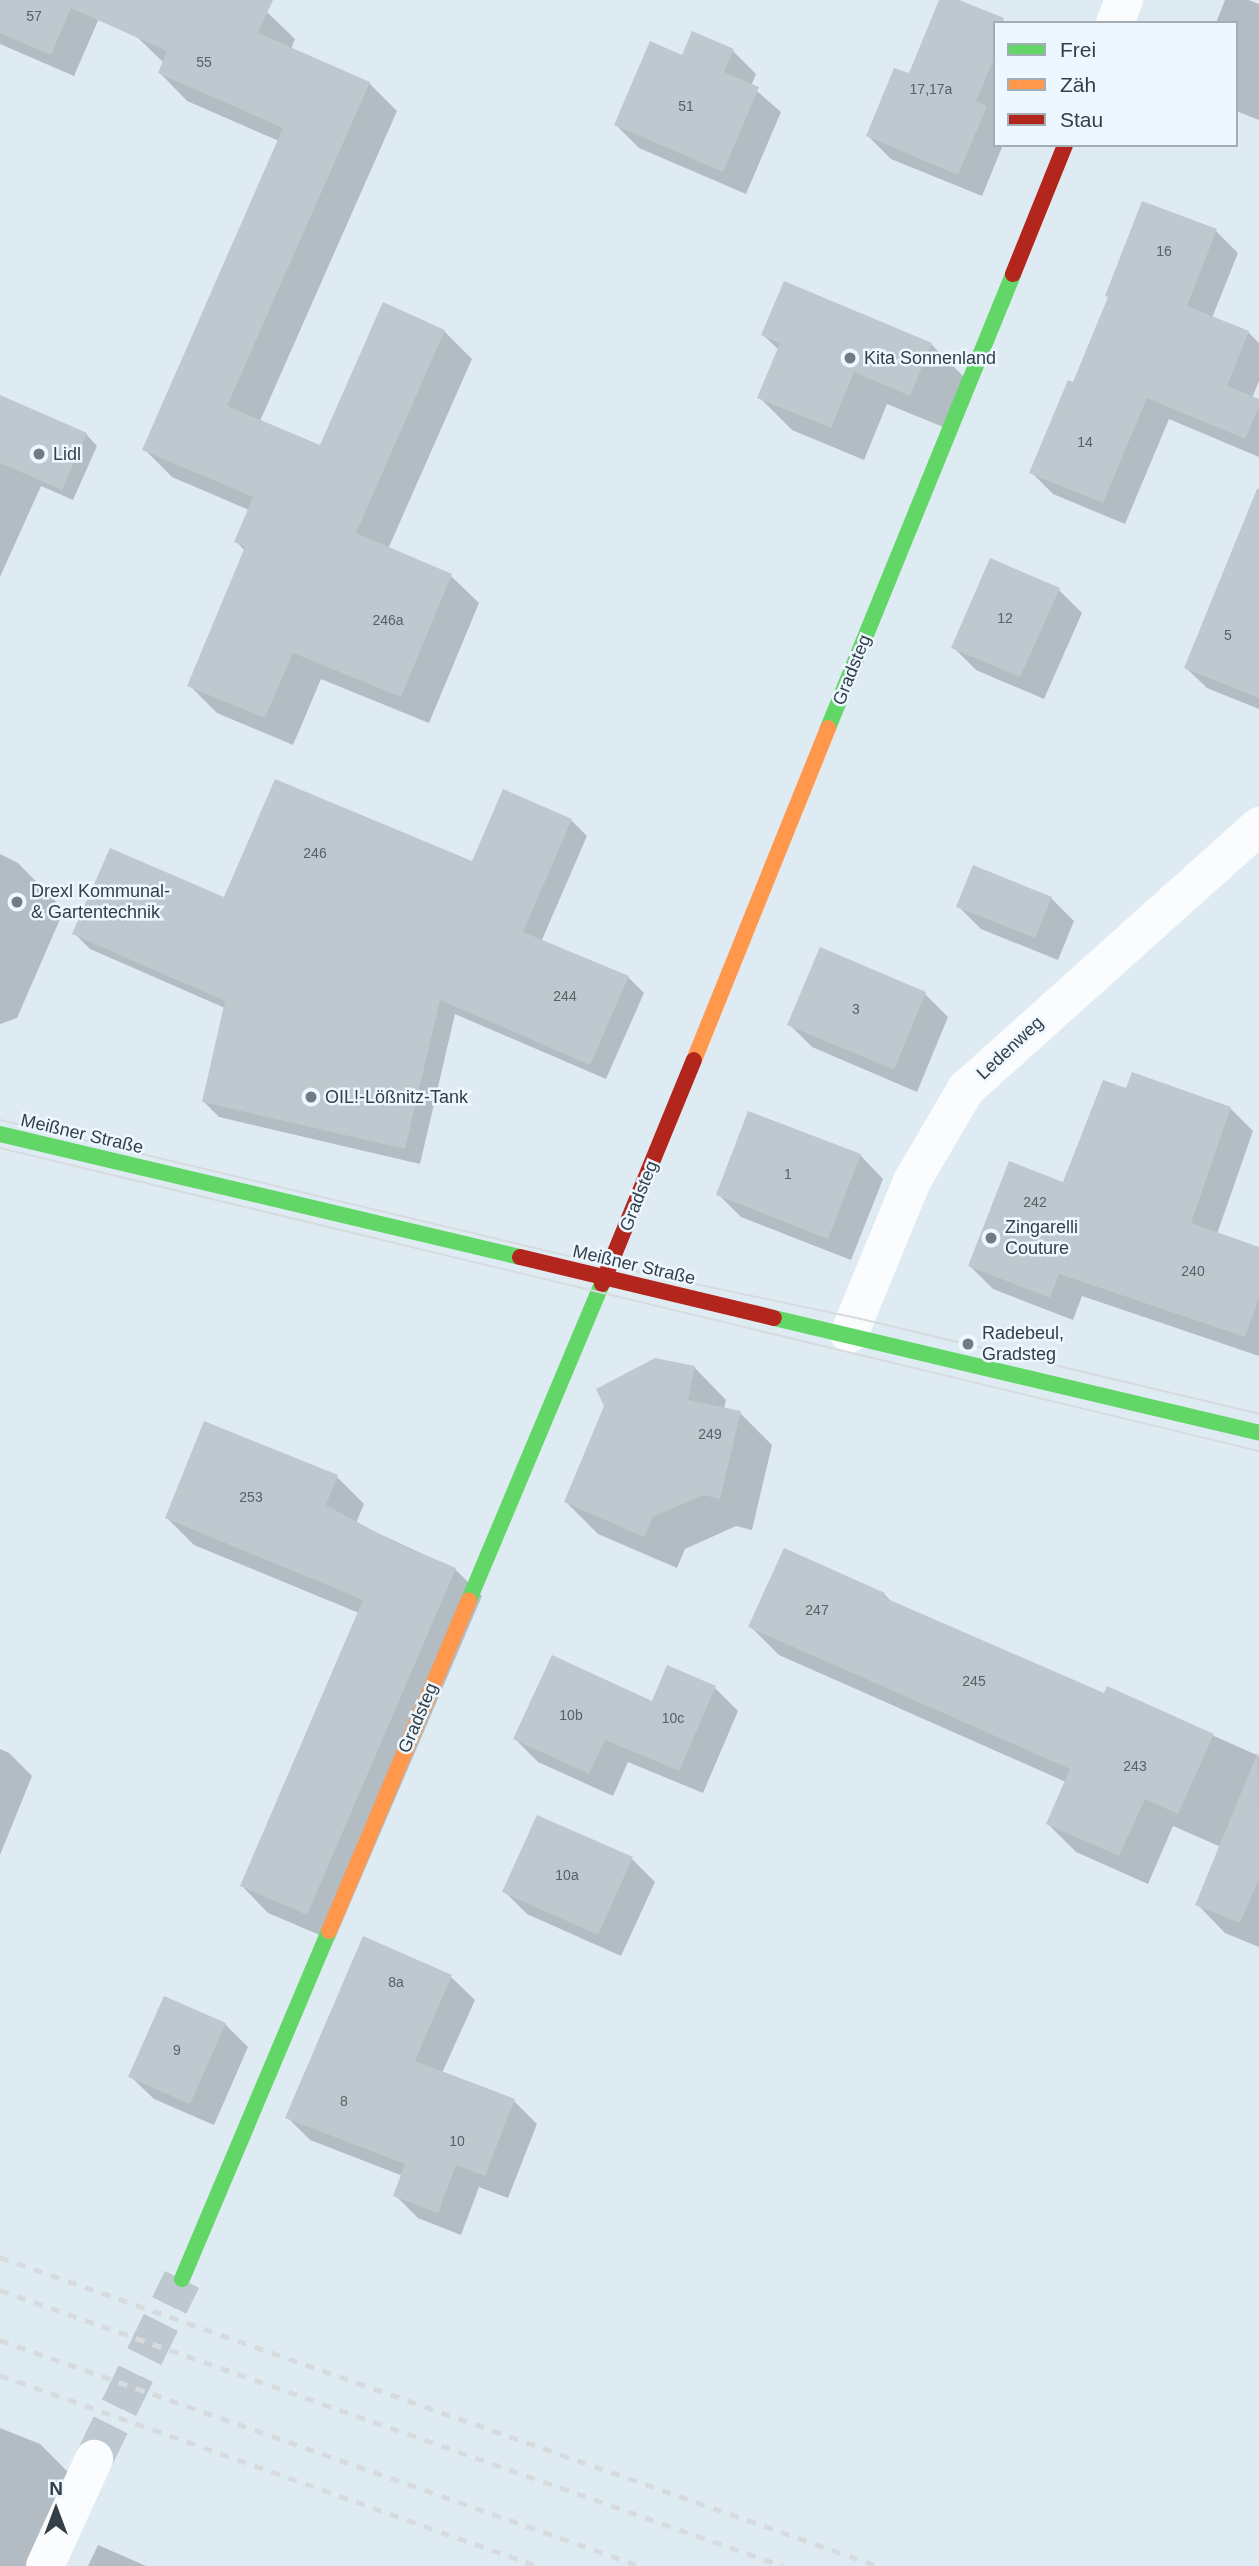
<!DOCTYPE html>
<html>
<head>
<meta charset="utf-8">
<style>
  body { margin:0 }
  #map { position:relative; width:1259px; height:2566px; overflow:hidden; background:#dfebf3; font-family:Helvetica,sans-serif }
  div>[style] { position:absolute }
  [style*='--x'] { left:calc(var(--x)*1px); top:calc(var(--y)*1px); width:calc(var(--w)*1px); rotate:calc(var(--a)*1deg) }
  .shadow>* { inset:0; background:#0003 }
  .building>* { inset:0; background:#bdc9ce }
  .street-tunnel>* { height:38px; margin-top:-19px; transform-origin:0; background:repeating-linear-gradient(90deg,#bdc8d0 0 38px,transparent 0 57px) }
  .street>* { height:38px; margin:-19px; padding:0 19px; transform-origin:19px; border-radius:19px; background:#fafcfd }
  .fast>* { height:16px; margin:-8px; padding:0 8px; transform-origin:8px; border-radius:8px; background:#63d668 }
  .slow>* { height:16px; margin:-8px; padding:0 8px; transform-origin:8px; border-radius:8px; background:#ff974d }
  .jam>* { height:16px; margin:-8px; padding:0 8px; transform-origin:8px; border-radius:8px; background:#b3261e }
  .tram>* { height:2px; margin:-1px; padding:0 1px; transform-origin:1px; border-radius:1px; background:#d7dbdd }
  .rail>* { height:5px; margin-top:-2.5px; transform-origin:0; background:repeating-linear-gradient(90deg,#d7dbdd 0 9px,transparent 0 18px) }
  .dots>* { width:19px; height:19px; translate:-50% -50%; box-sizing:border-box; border:4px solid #edf7ff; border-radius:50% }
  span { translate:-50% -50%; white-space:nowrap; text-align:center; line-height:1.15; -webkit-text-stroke:5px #edf7ff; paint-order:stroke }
  .number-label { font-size:14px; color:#566168 }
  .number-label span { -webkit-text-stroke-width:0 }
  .poi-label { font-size:18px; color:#343e46 }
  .left { translate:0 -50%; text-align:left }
  .street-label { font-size:18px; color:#343e46 }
  .legend { position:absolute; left:993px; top:21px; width:245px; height:126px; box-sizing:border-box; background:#edf7ff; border:2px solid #a3adb5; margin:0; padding:9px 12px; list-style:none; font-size:21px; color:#343e46 }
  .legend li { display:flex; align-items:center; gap:14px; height:35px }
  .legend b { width:35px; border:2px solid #a3adb5 }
  .north { position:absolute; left:21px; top:2475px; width:70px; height:70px; -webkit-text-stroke:5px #edf7ff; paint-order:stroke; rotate:0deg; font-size:19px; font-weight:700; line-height:28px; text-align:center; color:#343e46 }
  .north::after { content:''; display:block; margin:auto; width:24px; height:32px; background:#343e46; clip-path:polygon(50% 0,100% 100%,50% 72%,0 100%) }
</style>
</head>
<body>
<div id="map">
  <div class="shadow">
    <i style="clip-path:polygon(0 0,107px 0,74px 76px,0 44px)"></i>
    <i style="clip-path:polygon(153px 0,241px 0,267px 12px,295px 39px,291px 49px,369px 83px,397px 111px,260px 421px,321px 447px,444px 331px,472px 359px,388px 549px,451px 576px,479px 603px,429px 723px,321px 679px,293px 745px,217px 713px,189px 685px,245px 551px,236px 541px,249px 510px,172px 477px,144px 449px,279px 141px,187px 101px,160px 73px,164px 63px,137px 37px)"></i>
    <i style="clip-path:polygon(941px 0,954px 0,1006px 23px,995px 23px,995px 145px,1003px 145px,982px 196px,891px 159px,868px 136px,910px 75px)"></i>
    <i style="clip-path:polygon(1225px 0,1249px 0,1259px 4px,1259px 120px,1236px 111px,1236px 23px,1216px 23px)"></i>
    <i style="clip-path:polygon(693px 34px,733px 51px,756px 74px,751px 86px,781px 112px,746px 194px,639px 148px,616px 125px,683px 57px)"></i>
    <i style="clip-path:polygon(1216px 231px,1238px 253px,1212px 318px,1248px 332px,1259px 343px,1259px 381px,1252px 398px,1259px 401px,1259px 457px,1169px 419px,1125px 524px,1053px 494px,1031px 472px,1074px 384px)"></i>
    <i style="clip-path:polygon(763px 335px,931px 344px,964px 377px,943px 427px,887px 404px,864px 460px,792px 430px,759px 397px,779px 350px)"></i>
    <i style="clip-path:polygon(0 396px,86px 434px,97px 446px,73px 500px,41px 486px,0 577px)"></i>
    <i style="clip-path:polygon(1259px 539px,1259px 709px,1207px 688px,1186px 668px)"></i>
    <i style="clip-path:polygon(1059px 590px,1082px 613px,1044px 699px,976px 670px,953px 647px)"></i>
    <i style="clip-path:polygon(571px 820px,587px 836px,541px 942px,628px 977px,644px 993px,606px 1079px,455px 1014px,420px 1164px,219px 1117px,203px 1101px,225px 1008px,90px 949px,74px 933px,472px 864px)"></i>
    <i style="clip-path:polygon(0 854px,18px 863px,64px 910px,17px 1018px,0 1024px)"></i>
    <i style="clip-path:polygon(1051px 898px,1074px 921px,1058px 960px,981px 929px,958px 906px)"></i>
    <i style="clip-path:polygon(821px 949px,925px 994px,948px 1017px,917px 1092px,812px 1047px,789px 1024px)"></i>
    <i style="clip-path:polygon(1230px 1108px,1253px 1131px,1217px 1234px,1259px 1249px,1259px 1356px,1082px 1296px,1073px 1320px,993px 1289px,970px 1266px,1064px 1184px)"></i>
    <i style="clip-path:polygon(860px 1155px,883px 1179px,851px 1260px,741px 1217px,718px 1194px)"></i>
    <i style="clip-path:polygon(694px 1367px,726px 1400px,724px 1409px,740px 1413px,772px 1445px,752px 1530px,736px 1526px,685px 1549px,677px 1568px,598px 1534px,566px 1502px,606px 1406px)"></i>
    <i style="clip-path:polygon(337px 1477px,364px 1504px,356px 1523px,455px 1569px,482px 1596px,334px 1941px,268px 1913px,242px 1886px,359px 1613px,194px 1545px,167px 1518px)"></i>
    <i style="clip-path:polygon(884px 1594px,893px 1603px,1105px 1695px,1108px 1689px,1259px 1756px,1259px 1947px,1225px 1933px,1197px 1904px,1221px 1847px,1173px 1826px,1148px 1884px,1076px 1852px,1048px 1824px,1066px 1782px,779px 1655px,751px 1627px)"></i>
    <i style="clip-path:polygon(668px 1667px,715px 1688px,738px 1711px,703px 1793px,628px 1762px,613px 1796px,538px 1762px,515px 1739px,653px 1703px)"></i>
    <i style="clip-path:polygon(0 1749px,9px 1753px,32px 1776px,0 1855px)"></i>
    <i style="clip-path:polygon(632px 1859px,655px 1882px,621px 1956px,527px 1914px,504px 1891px)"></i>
    <i style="clip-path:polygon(364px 1939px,451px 1977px,475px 2000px,442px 2073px,514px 2101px,537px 2124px,508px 2198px,479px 2187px,461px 2235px,418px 2218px,395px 2195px,403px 2176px,310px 2140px,287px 2117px)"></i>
    <i style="clip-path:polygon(225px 2024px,248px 2047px,214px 2125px,154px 2099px,130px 2076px)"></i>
    <i style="clip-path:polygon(0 2428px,40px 2444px,69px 2473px,29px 2566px,0 2566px)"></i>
    <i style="clip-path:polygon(98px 2545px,146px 2566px,88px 2566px)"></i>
  </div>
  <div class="building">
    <i style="clip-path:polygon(0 0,273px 0,258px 33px,370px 82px,227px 406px,320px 445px,383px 302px,445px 330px,356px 533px,452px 574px,401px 697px,293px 653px,265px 718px,187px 686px,245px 547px,234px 542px,253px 497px,142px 450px,283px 128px,158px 73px,167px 51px,71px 8px,51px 55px,0 33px)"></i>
    <i style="clip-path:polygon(939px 0,959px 0,1004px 18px,1002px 23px,995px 23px,995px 56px,976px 101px,987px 106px,958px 175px,866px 136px,894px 68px,909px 73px)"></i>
    <i style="clip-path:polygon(692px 31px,734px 49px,724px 72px,759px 87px,723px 172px,614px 125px,650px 41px,682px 55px)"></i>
    <i style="clip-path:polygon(1142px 201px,1217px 229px,1187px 306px,1249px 331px,1227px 386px,1259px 399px,1259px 407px,1245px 439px,1147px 398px,1103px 503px,1029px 473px,1068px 380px,1073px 382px,1108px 297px,1105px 296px)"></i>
    <i style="clip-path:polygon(784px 281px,932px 343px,910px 396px,854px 372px,831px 428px,757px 398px,780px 343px,761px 335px)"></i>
    <i style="clip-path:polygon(0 395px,87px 433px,62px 490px,0 463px)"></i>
    <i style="clip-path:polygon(1257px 489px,1259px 489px,1259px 698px,1184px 668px)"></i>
    <i style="clip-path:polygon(990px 558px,1060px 588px,1020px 677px,951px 648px)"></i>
    <i style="clip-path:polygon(275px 779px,472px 861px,503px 789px,572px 819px,523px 932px,629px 976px,590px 1065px,440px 1000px,405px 1149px,202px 1102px,225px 1001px,72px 934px,110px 848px,224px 897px)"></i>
    <i style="clip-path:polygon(973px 865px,1052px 897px,1035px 938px,956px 907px)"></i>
    <i style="clip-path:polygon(820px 947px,926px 992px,894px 1070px,787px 1025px)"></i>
    <i style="clip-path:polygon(1132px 1072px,1231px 1107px,1191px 1223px,1259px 1247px,1259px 1298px,1245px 1337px,1059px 1274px,1050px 1298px,968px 1266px,1009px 1161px,1063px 1182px,1103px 1080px,1126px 1088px)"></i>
    <i style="clip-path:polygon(748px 1111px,861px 1154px,828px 1239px,716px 1195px)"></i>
    <i style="clip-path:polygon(655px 1358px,695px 1366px,688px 1400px,741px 1411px,720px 1499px,703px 1495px,653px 1517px,644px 1537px,564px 1502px,604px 1406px,596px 1389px)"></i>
    <i style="clip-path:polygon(204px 1421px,338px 1475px,326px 1505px,392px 1541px,456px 1568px,307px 1915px,240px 1886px,363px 1600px,165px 1518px)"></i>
    <i style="clip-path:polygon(784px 1548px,885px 1593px,883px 1597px,1104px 1693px,1107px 1686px,1214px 1734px,1178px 1814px,1145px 1799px,1119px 1856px,1046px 1824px,1070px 1769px,748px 1627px)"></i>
    <i style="clip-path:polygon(552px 1655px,652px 1701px,667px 1665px,716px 1686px,679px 1771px,605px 1740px,589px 1774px,513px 1739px)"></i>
    <i style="clip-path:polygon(1258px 1752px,1259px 1879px,1240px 1923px,1195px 1905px)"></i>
    <i style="clip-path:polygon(537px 1815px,633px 1857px,598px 1935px,502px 1892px)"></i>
    <i style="clip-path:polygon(363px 1936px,452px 1975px,415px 2061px,515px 2099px,485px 2176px,456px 2165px,438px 2213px,393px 2196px,405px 2164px,285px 2118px)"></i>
    <i style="clip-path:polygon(164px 1996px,226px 2023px,190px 2104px,128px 2077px)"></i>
  </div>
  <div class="street-tunnel">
    <i style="--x:94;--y:2459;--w:200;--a:-63.9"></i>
  </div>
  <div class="street">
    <i style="--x:1115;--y:23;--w:25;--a:-69"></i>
    <i style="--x:849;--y:1334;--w:165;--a:-67.6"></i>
    <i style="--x:912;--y:1181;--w:107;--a:-59.6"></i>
    <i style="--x:966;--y:1089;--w:394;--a:-41.9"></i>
    <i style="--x:45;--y:2566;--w:118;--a:-65.4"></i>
  </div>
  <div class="fast">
    <i style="--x:828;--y:728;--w:490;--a:-67.8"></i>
    <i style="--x:0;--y:1134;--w:534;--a:13.31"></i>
    <i style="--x:774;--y:1318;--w:498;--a:13.3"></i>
    <i style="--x:469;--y:1600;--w:343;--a:-67.2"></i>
    <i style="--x:182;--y:2279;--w:378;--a:-67.1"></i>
  </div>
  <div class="slow">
    <i style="--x:694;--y:1060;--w:358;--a:-68"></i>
    <i style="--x:329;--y:1931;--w:359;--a:-67.1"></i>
  </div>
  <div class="jam">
    <i style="--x:1013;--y:274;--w:139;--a:-68"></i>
    <i style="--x:520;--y:1257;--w:261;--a:13.5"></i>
    <i style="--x:602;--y:1284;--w:242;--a:-67.7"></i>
  </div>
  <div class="tram">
    <i style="--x:0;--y:1120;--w:627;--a:13.46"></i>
    <i style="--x:610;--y:1266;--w:252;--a:11.9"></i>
    <i style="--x:857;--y:1318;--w:413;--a:13.4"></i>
    <i style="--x:0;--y:1148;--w:1295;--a:13.53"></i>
  </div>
  <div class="rail">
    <i style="--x:0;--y:2257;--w:931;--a:19.39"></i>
    <i style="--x:0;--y:2290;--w:830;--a:19.42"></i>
    <i style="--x:0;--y:2340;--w:679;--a:19.45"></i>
    <i style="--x:0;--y:2375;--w:570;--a:19.58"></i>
  </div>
  <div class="dots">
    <i style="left:850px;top:358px;background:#707b83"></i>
    <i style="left:39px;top:454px;background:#707b83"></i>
    <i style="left:17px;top:902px;background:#707b83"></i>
    <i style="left:311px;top:1097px;background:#707b83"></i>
    <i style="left:991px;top:1238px;background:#707b83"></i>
    <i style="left:968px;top:1344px;background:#707b83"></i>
  </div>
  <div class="number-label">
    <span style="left:34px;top:16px">57</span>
    <span style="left:204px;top:62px">55</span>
    <span style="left:931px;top:89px">17,17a</span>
    <span style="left:686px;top:106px">51</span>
    <span style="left:1164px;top:251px">16</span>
    <span style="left:1085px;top:442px">14</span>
    <span style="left:1005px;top:618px">12</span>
    <span style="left:388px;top:620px">246a</span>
    <span style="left:1228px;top:635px">5</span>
    <span style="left:315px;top:853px">246</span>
    <span style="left:565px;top:996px">244</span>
    <span style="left:856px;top:1009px">3</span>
    <span style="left:788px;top:1174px">1</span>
    <span style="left:1035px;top:1202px">242</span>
    <span style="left:1193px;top:1271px">240</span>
    <span style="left:710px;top:1434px">249</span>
    <span style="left:251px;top:1497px">253</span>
    <span style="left:817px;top:1610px">247</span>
    <span style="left:974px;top:1681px">245</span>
    <span style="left:571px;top:1715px">10b</span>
    <span style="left:673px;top:1718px">10c</span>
    <span style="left:1135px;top:1766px">243</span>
    <span style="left:567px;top:1875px">10a</span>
    <span style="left:396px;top:1982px">8a</span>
    <span style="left:177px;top:2050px">9</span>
    <span style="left:344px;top:2101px">8</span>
    <span style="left:457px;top:2141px">10</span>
  </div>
  <div class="poi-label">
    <span class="left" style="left:864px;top:358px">Kita Sonnenland</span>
    <span class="left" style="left:53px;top:454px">Lidl</span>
    <span class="left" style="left:31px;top:902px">Drexl Kommunal-<br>&amp; Gartentechnik</span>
    <span class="left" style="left:325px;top:1097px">OIL!-Lößnitz-Tank</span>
    <span class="left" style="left:1005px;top:1238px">Zingarelli<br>Couture</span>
    <span class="left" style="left:982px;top:1344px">Radebeul,<br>Gradsteg</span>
  </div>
  <div class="street-label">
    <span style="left:852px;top:670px;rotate:-68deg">Gradsteg</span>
    <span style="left:1010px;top:1048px;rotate:-43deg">Ledenweg</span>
    <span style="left:82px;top:1134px;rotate:13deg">Meißner Straße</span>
    <span style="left:639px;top:1196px;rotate:-68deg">Gradsteg</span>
    <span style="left:634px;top:1265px;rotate:13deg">Meißner Straße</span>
    <span style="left:418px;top:1718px;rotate:-67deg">Gradsteg</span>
  </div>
  <ul class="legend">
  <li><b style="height:9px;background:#63d668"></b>Frei</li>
  <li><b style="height:9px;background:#ff974d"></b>Zäh</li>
  <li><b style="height:9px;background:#b3261e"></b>Stau</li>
  </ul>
  <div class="north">N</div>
</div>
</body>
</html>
